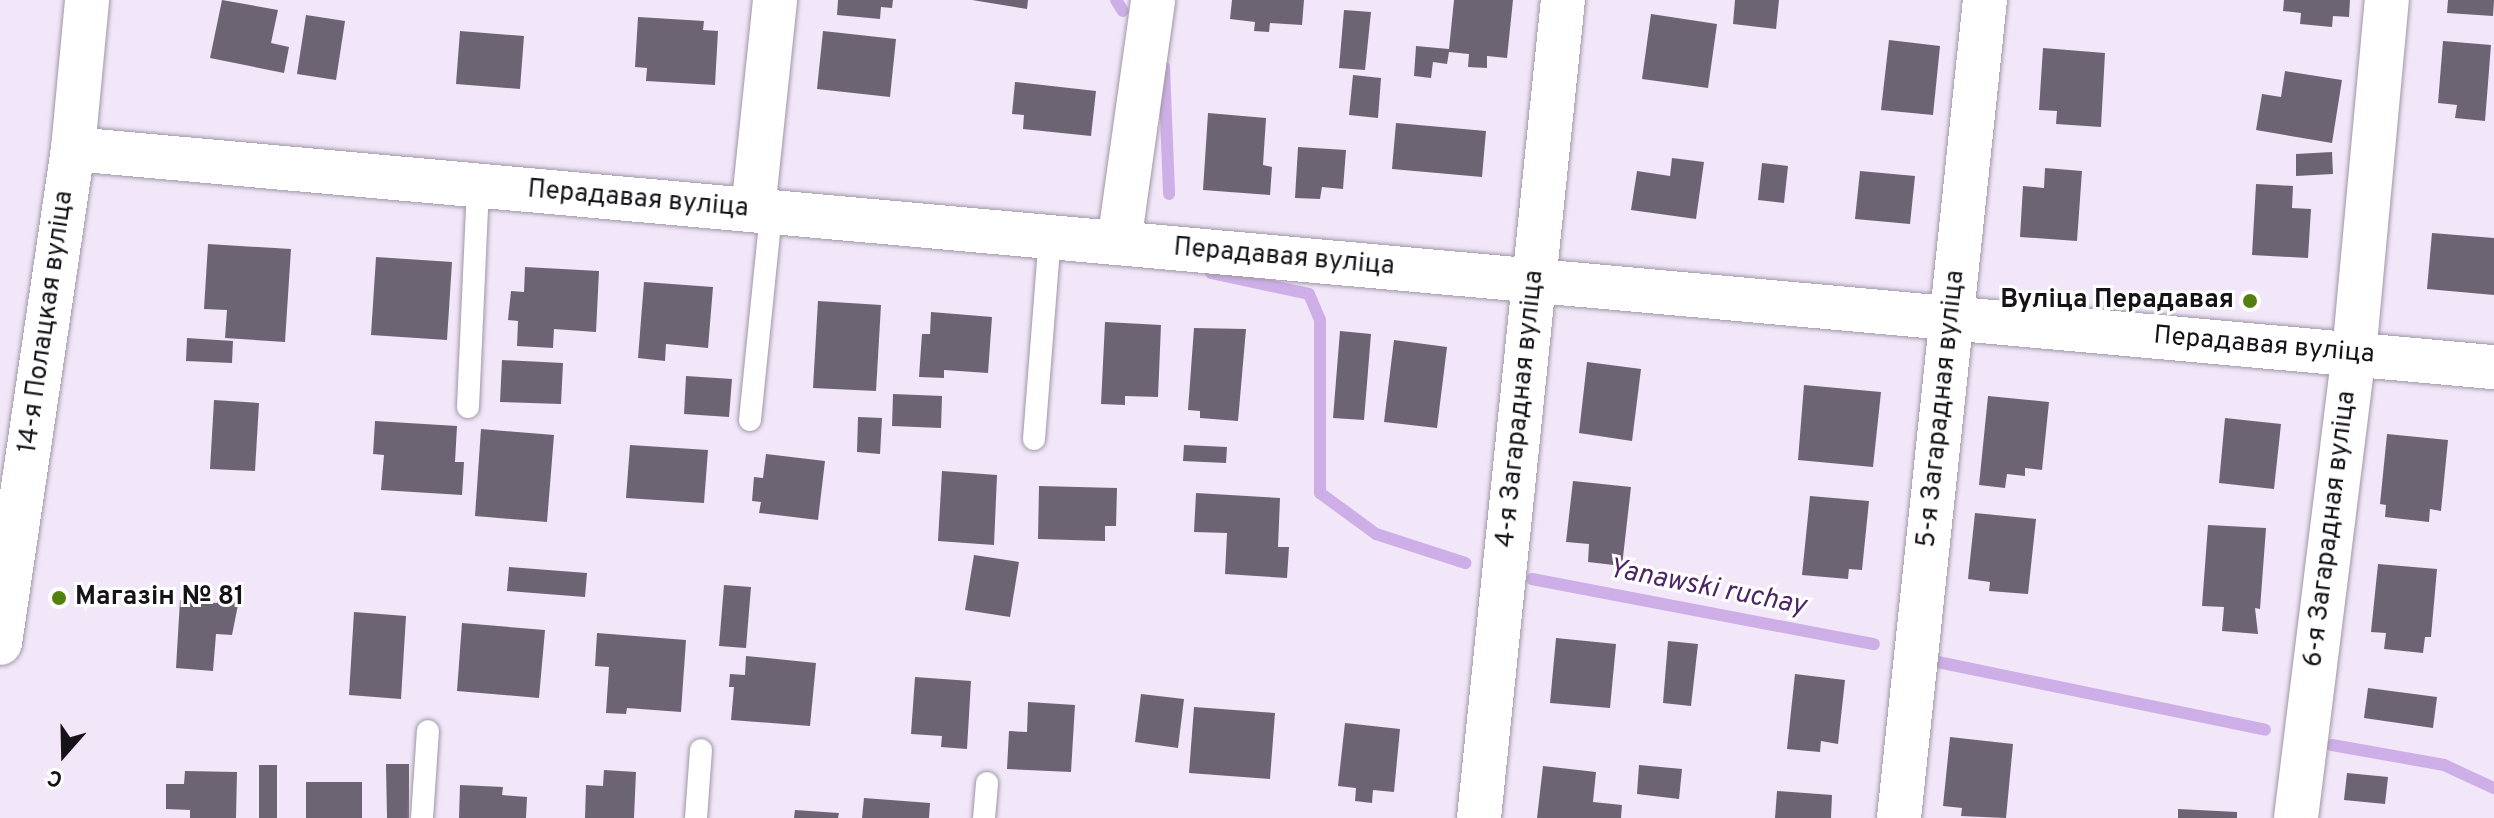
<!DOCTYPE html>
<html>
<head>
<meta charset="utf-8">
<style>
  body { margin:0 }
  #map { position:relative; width:2494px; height:818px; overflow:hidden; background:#f1e7f8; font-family:Overpass,sans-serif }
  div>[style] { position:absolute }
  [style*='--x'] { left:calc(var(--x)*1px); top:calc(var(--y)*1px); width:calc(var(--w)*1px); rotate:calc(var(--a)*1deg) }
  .stream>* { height:12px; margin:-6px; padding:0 6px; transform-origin:6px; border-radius:6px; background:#ceaee6 }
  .building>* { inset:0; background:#6d6473 }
  .roads { filter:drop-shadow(0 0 2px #9f96a6) drop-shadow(0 0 2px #9f96a6) }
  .service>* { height:22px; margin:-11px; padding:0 11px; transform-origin:11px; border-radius:11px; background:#fff }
  .minor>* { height:44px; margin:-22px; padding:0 22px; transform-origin:22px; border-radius:22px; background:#fff }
  .tertiary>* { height:44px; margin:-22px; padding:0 22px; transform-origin:22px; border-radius:22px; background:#fff }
  .secondary>* { height:44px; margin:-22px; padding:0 22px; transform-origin:22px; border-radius:22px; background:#fff }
  .dots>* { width:22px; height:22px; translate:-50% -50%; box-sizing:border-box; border:4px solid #fff; border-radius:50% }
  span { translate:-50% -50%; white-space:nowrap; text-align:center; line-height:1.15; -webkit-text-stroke:6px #fff; paint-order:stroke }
  .street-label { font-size:26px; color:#161318 }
  .poi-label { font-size:26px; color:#161318; font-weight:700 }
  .right { translate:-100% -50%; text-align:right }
  .left { translate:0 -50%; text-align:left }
  .water-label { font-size:28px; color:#4d2465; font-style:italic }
  .north { position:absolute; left:24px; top:714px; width:80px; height:80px; -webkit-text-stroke:6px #fff; paint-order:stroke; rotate:200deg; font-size:22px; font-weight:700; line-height:32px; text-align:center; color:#161318 }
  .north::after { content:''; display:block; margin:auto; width:28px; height:36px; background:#161318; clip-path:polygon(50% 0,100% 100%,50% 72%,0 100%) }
</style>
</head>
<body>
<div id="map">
  <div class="stream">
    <i style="--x:1116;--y:0;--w:13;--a:58"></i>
    <i style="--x:1164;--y:67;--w:127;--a:87.7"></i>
    <i style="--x:1211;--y:273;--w:100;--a:12.1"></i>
    <i style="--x:1309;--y:294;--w:28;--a:67"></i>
    <i style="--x:1320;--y:320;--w:173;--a:90"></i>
    <i style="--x:1320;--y:493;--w:69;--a:36.2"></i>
    <i style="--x:1376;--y:534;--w:94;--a:18"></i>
    <i style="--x:1532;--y:579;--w:348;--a:10.8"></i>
    <i style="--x:1933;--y:661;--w:339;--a:11.7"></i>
    <i style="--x:2332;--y:745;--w:114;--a:10.1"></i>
    <i style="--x:2444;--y:765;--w:55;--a:24.7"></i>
  </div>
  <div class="building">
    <i style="clip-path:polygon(222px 0,278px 10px,271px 43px,289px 47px,284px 73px,210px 58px)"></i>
    <i style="clip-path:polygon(838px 0,893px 0,892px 8px,881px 7px,880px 19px,837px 15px)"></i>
    <i style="clip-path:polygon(972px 0,1028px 0,1027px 9px)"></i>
    <i style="clip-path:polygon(1232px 0,1304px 0,1302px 25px,1270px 23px,1269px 32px,1254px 31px,1255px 22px,1230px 19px)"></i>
    <i style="clip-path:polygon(1454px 0,1513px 0,1507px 58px,1487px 56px,1487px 68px,1468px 67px,1469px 54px,1449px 52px,1447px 64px,1433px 62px,1431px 78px,1414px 76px,1416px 46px,1449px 49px)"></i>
    <i style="clip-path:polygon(1735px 0,1779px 0,1776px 29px,1733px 24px)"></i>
    <i style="clip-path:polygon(2284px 0,2350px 0,2349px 17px,2333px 16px,2332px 27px,2300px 24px,2301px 13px,2283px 11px)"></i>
    <i style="clip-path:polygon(2448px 0,2494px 0,2493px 16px,2447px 13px)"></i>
    <i style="clip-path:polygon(1344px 10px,1371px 12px,1365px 70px,1339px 68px)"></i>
    <i style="clip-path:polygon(1651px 14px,1717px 24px,1708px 88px,1642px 79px)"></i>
    <i style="clip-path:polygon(306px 15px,345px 21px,336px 80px,297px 74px)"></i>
    <i style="clip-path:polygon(638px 17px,704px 21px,703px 30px,718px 31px,715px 85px,646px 81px,647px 68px,635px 67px)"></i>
    <i style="clip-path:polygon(460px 31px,524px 36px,520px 89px,456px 84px)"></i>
    <i style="clip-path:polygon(823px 31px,896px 39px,890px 97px,817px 89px)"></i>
    <i style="clip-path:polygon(1889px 40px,1940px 46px,1933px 115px,1881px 110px)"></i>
    <i style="clip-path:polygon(2443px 41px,2491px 45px,2485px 121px,2455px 118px,2457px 105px,2438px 103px)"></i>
    <i style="clip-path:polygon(2043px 48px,2105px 53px,2101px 127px,2056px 124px,2057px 111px,2039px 110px)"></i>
    <i style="clip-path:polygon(2285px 71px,2342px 80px,2332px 143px,2256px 130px,2262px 94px,2281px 97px)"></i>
    <i style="clip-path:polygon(1353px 75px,1381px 78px,1378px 118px,1349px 115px)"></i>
    <i style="clip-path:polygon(1015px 82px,1096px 91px,1091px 136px,1023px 129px,1024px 115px,1012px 114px)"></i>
    <i style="clip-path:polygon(1208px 113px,1266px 118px,1263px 165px,1272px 167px,1270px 195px,1203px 190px)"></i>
    <i style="clip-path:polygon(1396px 123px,1486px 131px,1482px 177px,1392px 169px)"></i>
    <i style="clip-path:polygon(1298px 147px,1346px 150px,1343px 189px,1322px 187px,1320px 199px,1295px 198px)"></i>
    <i style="clip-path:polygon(2332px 152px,2333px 174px,2296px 176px,2296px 154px)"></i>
    <i style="clip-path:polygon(1672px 158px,1704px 162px,1696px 219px,1631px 210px,1637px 171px,1670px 176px)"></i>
    <i style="clip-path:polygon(1762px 163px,1788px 166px,1784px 203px,1758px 200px)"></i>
    <i style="clip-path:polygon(2045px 168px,2082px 171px,2077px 241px,2020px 237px,2023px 186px,2044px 188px)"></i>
    <i style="clip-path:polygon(1860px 171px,1915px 176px,1910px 224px,1855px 219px)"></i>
    <i style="clip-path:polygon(2256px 184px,2293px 186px,2292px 208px,2311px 209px,2308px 258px,2252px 255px)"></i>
    <i style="clip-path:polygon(2432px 233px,2494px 238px,2494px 295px,2427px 289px)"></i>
    <i style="clip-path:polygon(208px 244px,291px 249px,285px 342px,225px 338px,227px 310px,204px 309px)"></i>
    <i style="clip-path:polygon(376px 257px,452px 262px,447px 340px,371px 335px)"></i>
    <i style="clip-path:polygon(525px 267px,599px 271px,596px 332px,554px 329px,553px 348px,517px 346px,518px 321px,508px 320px,511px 291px,524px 292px)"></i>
    <i style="clip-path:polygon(644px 282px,713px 287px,708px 348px,666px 344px,665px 361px,638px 358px)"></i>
    <i style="clip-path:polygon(818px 301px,881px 305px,876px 391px,813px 388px)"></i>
    <i style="clip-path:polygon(931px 312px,992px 317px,988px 373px,944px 370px,944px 378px,919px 377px,922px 334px,930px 334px)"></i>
    <i style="clip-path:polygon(1105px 322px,1161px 325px,1158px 397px,1125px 396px,1125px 405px,1101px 404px)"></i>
    <i style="clip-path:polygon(1194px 328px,1246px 329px,1238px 421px,1200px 418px,1200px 411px,1188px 410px)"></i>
    <i style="clip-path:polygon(1340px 331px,1371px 334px,1364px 420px,1333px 418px)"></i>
    <i style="clip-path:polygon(187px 338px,233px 341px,232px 363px,186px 361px)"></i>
    <i style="clip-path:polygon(1394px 340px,1447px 347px,1437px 428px,1384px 422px)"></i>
    <i style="clip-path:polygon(502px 360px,563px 363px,561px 404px,500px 402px)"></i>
    <i style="clip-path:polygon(1587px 362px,1641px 369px,1632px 441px,1579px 433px)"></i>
    <i style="clip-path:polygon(686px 376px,732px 379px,729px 417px,684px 414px)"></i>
    <i style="clip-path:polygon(1804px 385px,1881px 392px,1873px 467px,1798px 460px)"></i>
    <i style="clip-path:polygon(893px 394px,942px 396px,941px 428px,892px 426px)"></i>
    <i style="clip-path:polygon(1988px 396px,2049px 402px,2042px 470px,2025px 468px,2025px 476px,2007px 474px,2005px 488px,1979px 485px)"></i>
    <i style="clip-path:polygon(214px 400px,259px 403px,255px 471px,210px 469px)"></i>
    <i style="clip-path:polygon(858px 417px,882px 418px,880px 454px,857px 452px)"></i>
    <i style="clip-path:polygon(2225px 418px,2281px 424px,2274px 489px,2219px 483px)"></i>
    <i style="clip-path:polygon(375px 421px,457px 426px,455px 462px,464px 462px,462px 495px,381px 490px,384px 455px,373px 454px)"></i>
    <i style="clip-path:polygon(481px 429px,554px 435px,547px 522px,475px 516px)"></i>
    <i style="clip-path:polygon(2387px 434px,2448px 440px,2441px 511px,2430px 509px,2429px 522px,2385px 517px,2386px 505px,2380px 504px)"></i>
    <i style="clip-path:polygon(630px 445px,708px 450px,704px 503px,626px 498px)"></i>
    <i style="clip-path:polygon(1184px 445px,1227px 447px,1226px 463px,1183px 461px)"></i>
    <i style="clip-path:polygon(766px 454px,825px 461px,818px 520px,759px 513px,761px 502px,752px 501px,754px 477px,763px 478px)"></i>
    <i style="clip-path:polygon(942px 471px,997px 475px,994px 545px,938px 541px)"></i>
    <i style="clip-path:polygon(1573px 481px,1631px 487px,1622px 566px,1588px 562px,1589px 544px,1566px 542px)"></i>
    <i style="clip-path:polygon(1039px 486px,1117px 488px,1116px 526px,1105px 526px,1105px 541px,1038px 539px)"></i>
    <i style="clip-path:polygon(1196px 493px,1280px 498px,1278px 547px,1289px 547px,1287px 578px,1225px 574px,1227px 533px,1194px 532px)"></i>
    <i style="clip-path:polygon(1810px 496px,1869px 501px,1862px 570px,1849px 569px,1848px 579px,1802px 575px)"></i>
    <i style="clip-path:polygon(1975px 513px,2036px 519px,2028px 594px,1989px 591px,1990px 582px,1968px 579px)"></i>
    <i style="clip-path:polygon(2208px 525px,2266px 528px,2260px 609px,2255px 608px,2258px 634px,2222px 631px,2224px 607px,2202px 606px)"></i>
    <i style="clip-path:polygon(974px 555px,1019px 562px,1010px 617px,965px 610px)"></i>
    <i style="clip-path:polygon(2378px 564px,2437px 569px,2431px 637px,2425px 637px,2423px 653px,2384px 649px,2386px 633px,2371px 632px)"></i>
    <i style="clip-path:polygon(509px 567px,587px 573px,585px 597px,507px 591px)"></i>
    <i style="clip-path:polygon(724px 585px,751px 587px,746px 648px,719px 646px)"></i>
    <i style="clip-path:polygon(217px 598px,239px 600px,232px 635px,216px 634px,213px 671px,176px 668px,180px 600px,217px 603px)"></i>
    <i style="clip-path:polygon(354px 612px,406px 616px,401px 699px,349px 695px)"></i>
    <i style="clip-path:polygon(462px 623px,545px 630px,539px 698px,457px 691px)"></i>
    <i style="clip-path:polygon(597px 633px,686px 640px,681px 712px,627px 708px,626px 714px,606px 713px,609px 667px,595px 666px)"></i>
    <i style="clip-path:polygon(1556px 638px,1616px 644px,1610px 708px,1550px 703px)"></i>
    <i style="clip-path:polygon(1668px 641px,1698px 644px,1691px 706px,1663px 703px)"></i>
    <i style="clip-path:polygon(746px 656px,816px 663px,810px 726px,731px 720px,734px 687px,729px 687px,730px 674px,745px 675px)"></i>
    <i style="clip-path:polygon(1795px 674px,1845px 680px,1838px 744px,1821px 741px,1820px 752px,1787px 749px)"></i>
    <i style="clip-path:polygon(915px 677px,971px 681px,967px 749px,941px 747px,942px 736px,911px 734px)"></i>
    <i style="clip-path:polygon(2368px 688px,2437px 697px,2433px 728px,2364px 718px)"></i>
    <i style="clip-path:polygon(1141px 694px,1184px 699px,1178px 748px,1135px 742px)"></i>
    <i style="clip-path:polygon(1028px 702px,1075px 705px,1071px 772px,1007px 769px,1009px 731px,1027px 732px)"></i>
    <i style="clip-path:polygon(1194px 707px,1275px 713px,1270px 779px,1189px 773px)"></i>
    <i style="clip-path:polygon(1345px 723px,1400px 729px,1394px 792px,1373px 790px,1372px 803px,1355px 801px,1356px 788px,1338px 786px)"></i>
    <i style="clip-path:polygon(1950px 737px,2013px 744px,2006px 818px,1961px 816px,1962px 808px,1943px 806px)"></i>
    <i style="clip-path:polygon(386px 764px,409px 764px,409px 818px,387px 818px)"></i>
    <i style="clip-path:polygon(259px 765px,277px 765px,277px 818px,259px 818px)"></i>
    <i style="clip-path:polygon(1639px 765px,1682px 769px,1679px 799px,1637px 794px)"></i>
    <i style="clip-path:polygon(1543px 766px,1596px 772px,1593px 802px,1622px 805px,1621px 818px,1537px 818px)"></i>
    <i style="clip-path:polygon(604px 770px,636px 772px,634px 818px,585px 818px,586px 785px,603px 786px)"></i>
    <i style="clip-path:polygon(185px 771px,237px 772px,236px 818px,190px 818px,190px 810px,166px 809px,166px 784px,184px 784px)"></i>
    <i style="clip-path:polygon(2347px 773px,2388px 777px,2385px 804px,2344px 800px)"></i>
    <i style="clip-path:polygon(306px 782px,362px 782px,362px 818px,306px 818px)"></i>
    <i style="clip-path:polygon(460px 785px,503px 787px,502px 795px,527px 797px,526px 818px,459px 818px)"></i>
    <i style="clip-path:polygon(1777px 791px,1832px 795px,1831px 818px,1775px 818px)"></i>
    <i style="clip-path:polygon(864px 798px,930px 803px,929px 818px,862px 818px)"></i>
    <i style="clip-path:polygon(2178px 809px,2237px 812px,2237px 818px,2178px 818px)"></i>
    <i style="clip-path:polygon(795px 810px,839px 813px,838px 818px,794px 818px)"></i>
  </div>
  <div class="roads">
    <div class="service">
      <i style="--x:468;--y:407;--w:221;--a:-87.4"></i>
      <i style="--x:750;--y:420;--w:209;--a:-84.2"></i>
      <i style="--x:1034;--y:439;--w:203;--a:-85.5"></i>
      <i style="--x:422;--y:818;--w:87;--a:-86.1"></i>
      <i style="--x:696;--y:818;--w:68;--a:-85.8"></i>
      <i style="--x:984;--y:818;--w:35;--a:-85"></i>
    </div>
    <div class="minor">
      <i style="--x:753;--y:210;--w:211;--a:-84"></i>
      <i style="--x:1119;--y:243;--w:245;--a:-82"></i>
      <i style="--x:1479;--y:818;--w:822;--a:-84.14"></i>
      <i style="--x:1899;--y:818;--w:823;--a:-84"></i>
      <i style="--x:2296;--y:818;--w:468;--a:-82.9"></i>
      <i style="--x:2354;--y:354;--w:356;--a:-84.7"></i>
    </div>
    <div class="tertiary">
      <i style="--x:73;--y:149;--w:2431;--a:5.15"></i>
    </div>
    <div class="secondary">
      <i style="--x:0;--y:643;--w:499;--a:-81.6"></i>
      <i style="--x:73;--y:149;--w:150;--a:-84.6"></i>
    </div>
  </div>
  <div class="dots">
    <i style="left:2250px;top:301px;background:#53810f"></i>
    <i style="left:59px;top:598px;background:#53810f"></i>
  </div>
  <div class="street-label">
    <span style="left:638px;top:200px;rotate:5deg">Перадавая вуліца</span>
    <span style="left:1284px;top:258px;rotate:5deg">Перадавая вуліца</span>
    <span style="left:47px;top:322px;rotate:-82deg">14-я Полацкая вуліца</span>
    <span style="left:2264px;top:346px;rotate:5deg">Перадавая вуліца</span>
    <span style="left:1521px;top:409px;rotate:-84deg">4-я Загарадная вуліца</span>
    <span style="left:1942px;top:409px;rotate:-84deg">5-я Загарадная вуліца</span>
    <span style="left:2331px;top:529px;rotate:-83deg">6-я Загарадная вуліца</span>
  </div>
  <div class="poi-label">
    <span class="right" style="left:2234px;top:301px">Вуліца Перадавая</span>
    <span class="left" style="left:75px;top:598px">Магазін № 81</span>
  </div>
  <div class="water-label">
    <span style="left:1707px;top:588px;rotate:11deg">Yanawski ruchay</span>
  </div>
  <div class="north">С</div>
</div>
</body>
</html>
